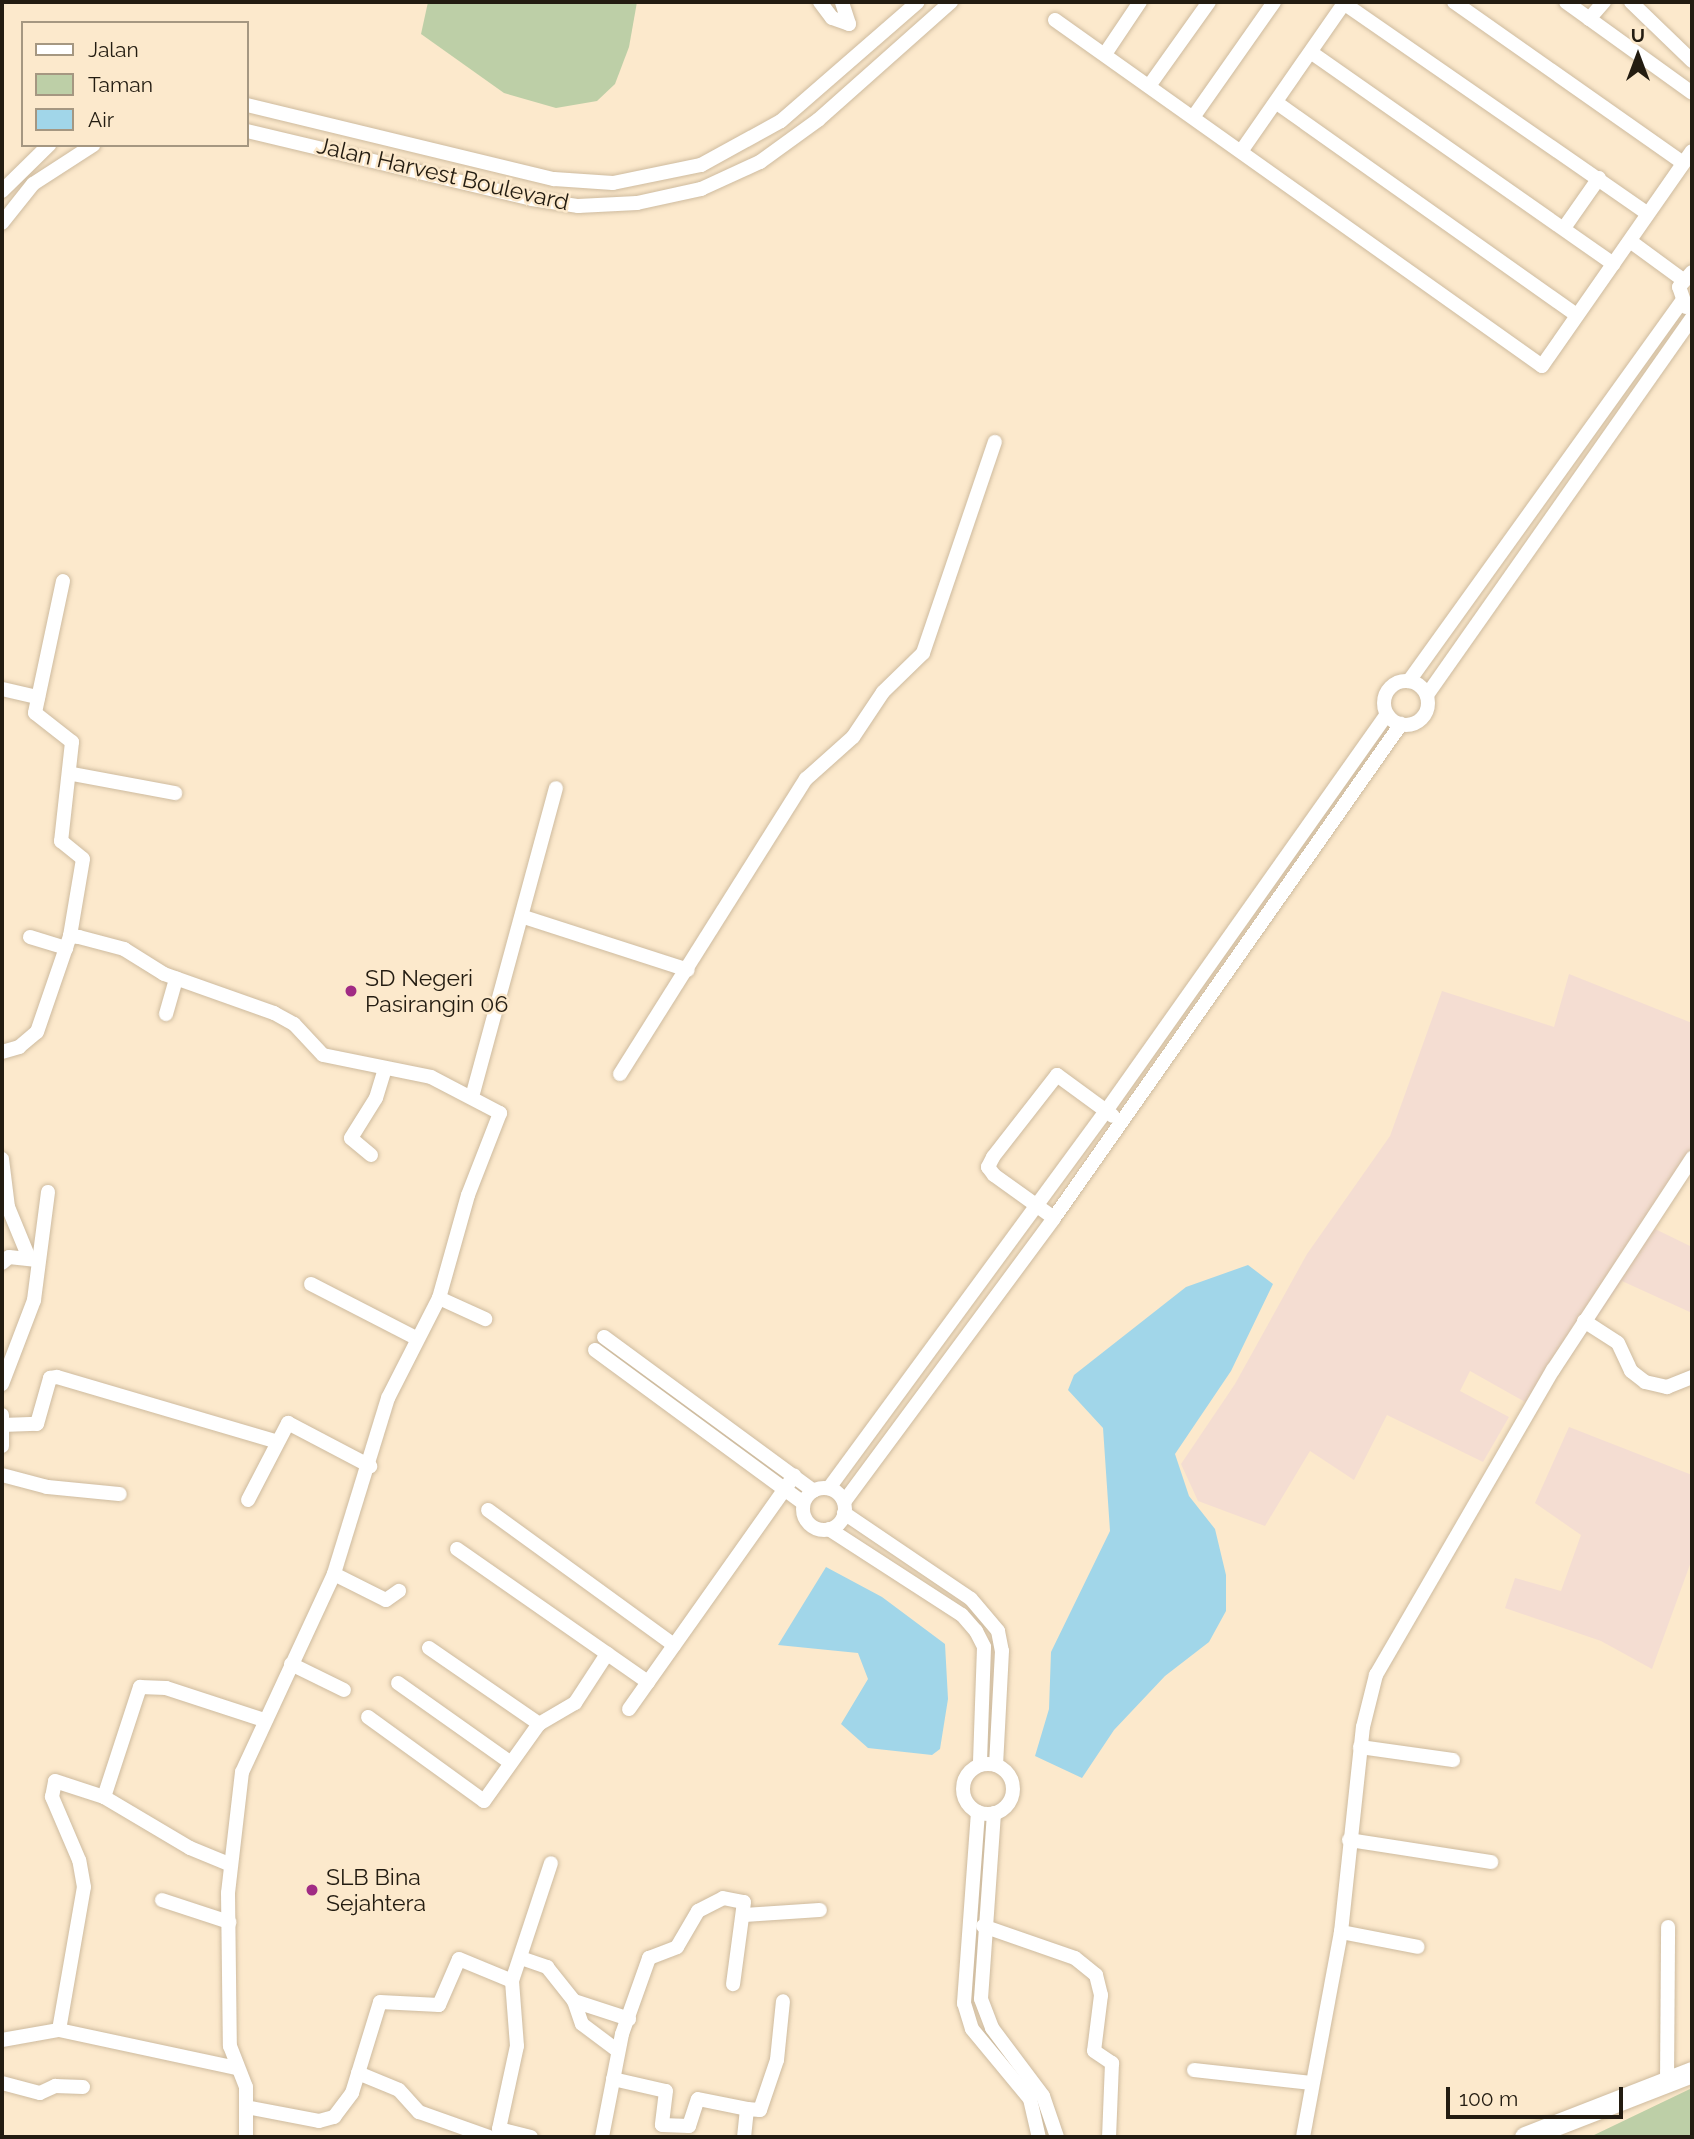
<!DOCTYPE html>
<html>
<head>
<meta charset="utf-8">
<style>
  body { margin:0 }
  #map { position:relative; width:1694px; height:2139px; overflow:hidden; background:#fce9cc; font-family:Raleway,sans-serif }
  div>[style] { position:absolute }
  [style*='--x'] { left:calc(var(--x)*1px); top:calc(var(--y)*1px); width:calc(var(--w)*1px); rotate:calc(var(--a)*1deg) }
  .industrial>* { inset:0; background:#f4ddd2 }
  .green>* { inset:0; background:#bdcfa7 }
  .water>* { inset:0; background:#a1d6e9 }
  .roads { filter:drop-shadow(0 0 2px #cebb9f) drop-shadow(0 0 2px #cebb9f) }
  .minor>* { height:14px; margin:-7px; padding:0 7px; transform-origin:7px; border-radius:7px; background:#fff }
  .minor>.ring { margin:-7px; padding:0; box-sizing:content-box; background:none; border:14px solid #fff; border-radius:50% }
  .primary>* { height:21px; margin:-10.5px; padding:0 10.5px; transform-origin:10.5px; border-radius:10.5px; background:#fff }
  .dots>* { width:19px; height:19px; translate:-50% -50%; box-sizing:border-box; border:4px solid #fce9cc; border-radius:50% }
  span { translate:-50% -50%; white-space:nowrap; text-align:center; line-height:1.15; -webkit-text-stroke:5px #fce9cc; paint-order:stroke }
  .street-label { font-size:23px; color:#231c11 }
  .poi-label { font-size:23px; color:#231c11 }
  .left { translate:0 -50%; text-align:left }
  .frame { position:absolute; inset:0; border:4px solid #231c11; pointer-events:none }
  .legend { position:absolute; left:21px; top:21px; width:228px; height:126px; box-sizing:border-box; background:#fce9cc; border:2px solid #a59781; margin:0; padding:9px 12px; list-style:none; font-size:21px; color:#231c11 }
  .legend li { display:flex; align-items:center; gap:14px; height:35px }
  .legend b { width:35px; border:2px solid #a59781 }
  .north { position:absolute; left:1603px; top:21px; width:70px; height:70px; -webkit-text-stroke:5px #fce9cc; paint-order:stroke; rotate:0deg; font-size:19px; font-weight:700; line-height:28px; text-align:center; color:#231c11 }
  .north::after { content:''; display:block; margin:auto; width:24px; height:32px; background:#231c11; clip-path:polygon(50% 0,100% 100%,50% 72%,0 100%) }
  .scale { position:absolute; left:1446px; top:2087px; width:177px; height:32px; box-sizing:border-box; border:4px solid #231c11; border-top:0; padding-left:9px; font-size:21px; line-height:24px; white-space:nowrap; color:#231c11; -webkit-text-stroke:5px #fce9cc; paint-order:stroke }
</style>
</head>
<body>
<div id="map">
  <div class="industrial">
    <i style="clip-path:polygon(1569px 974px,1692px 1023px,1692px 1161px,1651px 1227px,1692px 1247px,1692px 1313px,1622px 1281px,1536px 1408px,1470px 1371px,1460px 1391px,1509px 1417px,1483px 1462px,1387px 1415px,1354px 1480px,1310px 1451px,1265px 1526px,1198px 1501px,1181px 1464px,1235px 1384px,1307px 1254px,1390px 1136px,1442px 991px,1554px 1027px)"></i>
    <i style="clip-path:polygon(1569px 1427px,1692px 1475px,1692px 1559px,1652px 1669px,1601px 1641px,1505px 1608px,1515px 1578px,1561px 1591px,1581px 1535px,1535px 1503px)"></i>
  </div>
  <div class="green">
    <i style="clip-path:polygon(428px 2px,637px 2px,629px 47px,615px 84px,597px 101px,556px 108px,504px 93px,421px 34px)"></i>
    <i style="clip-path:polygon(1692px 2088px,1692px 2137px,1588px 2137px,1592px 2136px)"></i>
  </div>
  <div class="water">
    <i style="clip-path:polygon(1248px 1265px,1273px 1284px,1231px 1371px,1175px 1454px,1189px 1496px,1215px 1529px,1226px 1575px,1226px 1611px,1209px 1642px,1165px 1676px,1114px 1730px,1082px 1778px,1035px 1756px,1049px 1709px,1051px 1652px,1110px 1531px,1103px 1428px,1068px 1390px,1074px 1375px,1186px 1287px)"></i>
    <i style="clip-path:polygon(826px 1567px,882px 1597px,945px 1644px,948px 1699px,940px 1749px,932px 1755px,868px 1748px,841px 1724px,868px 1679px,858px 1653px,778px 1645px)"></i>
  </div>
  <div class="roads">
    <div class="minor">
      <i style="--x:820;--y:2;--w:20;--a:53"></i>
      <i style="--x:832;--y:18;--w:18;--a:19"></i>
      <i style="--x:849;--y:24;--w:23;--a:-108"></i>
      <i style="--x:1342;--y:2;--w:371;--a:34.7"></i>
      <i style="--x:1454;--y:2;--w:280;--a:35.1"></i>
      <i style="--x:1566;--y:2;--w:155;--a:35.8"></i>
      <i style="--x:1631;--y:2;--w:85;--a:44"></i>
      <i style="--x:1589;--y:19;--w:23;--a:-49"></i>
      <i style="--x:1055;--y:20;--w:597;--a:35.39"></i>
      <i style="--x:1542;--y:366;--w:262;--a:-55.1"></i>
      <i style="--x:1312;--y:53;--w:368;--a:35"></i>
      <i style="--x:1105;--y:54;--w:63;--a:-56.1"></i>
      <i style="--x:1149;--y:86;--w:103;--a:-54.5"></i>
      <i style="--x:1277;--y:103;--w:367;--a:35.3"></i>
      <i style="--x:247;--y:105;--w:316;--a:13.6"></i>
      <i style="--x:554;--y:179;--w:59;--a:3.9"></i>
      <i style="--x:613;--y:183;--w:90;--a:-11.6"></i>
      <i style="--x:701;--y:165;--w:91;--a:-28.8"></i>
      <i style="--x:781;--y:121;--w:181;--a:-41"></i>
      <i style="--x:1194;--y:116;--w:139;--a:-54.9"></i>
      <i style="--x:247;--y:131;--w:293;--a:13.4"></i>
      <i style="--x:532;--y:199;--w:47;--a:8.7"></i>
      <i style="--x:578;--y:206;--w:59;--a:-2.9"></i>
      <i style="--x:637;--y:203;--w:66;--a:-12.3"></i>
      <i style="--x:701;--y:189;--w:65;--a:-24.6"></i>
      <i style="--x:760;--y:162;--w:72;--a:-35.9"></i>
      <i style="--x:818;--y:120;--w:178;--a:-41.6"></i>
      <i style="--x:1242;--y:150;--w:180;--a:-55.2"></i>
      <i style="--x:2;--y:191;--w:66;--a:-44.4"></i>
      <i style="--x:2;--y:223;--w:50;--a:-51.5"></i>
      <i style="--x:33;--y:184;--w:72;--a:-33"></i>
      <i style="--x:1564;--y:228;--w:61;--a:-55"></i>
      <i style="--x:1630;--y:241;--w:64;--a:36.2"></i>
      <i style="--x:1686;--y:307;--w:21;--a:-109"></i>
      <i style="--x:1679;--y:287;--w:20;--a:-49"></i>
      <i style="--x:63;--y:581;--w:135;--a:102"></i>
      <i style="--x:35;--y:713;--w:47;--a:38.1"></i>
      <i style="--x:72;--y:742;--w:100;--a:96.3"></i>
      <i style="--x:61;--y:841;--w:28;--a:39"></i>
      <i style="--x:83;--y:859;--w:78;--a:99.6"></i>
      <i style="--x:1409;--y:681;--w:467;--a:-54.3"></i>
      <i class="ring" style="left:1384px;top:681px;width:30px;height:30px"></i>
      <i style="--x:2;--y:689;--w:37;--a:13"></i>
      <i style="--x:1427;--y:695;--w:461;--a:-54.9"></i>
      <i style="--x:72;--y:774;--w:105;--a:10.5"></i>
      <i style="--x:524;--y:917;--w:172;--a:17.9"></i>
      <i style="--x:30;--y:937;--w:38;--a:17"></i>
      <i style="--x:166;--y:1014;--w:37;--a:-74"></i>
      <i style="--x:2;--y:1052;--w:18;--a:-16"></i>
      <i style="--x:19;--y:1047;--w:23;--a:-40"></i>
      <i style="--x:37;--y:1032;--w:102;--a:-71"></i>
      <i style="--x:70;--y:936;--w:9;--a:6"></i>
      <i style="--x:79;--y:937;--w:47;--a:14.9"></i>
      <i style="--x:124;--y:949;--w:47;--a:32"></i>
      <i style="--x:164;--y:974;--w:117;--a:19.5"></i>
      <i style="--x:274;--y:1013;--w:23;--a:29"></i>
      <i style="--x:294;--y:1024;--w:42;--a:46.9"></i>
      <i style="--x:323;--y:1055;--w:110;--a:11.5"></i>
      <i style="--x:431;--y:1077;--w:78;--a:27.6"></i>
      <i style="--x:500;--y:1113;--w:88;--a:111.3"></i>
      <i style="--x:468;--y:1195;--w:107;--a:105.7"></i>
      <i style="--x:439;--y:1298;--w:112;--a:117"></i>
      <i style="--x:388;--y:1398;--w:184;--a:107.1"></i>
      <i style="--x:334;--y:1574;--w:218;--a:114.9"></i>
      <i style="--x:242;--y:1772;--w:122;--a:96.6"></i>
      <i style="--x:228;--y:1893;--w:153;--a:89.3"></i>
      <i style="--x:230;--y:2046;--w:44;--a:68.7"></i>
      <i style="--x:246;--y:2087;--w:50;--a:90"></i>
      <i style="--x:620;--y:1074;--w:349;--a:-57.8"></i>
      <i style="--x:806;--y:779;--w:63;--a:-41.8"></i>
      <i style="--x:853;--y:737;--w:54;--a:-56.3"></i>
      <i style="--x:883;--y:692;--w:56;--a:-44.3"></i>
      <i style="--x:923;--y:653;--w:223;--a:-71.2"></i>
      <i style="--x:472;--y:1097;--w:320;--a:-74.8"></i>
      <i style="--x:371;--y:1155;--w:26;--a:-140"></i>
      <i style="--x:351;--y:1138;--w:47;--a:-58"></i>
      <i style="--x:376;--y:1098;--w:28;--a:-73"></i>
      <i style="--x:2;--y:1159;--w:48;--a:82.9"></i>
      <i style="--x:8;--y:1207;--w:55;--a:67.6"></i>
      <i style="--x:1054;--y:1218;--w:74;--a:-144.4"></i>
      <i style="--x:994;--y:1175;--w:10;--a:-127"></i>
      <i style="--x:988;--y:1167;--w:11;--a:-63"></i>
      <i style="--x:993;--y:1157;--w:104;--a:-52"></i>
      <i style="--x:1057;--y:1075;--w:69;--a:36.2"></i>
      <i style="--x:2;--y:1263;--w:9;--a:-41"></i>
      <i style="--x:9;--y:1257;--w:28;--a:6"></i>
      <i style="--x:311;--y:1284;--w:118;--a:27.2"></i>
      <i style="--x:439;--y:1298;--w:51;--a:24.5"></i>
      <i style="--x:1584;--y:1321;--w:40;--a:32.9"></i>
      <i style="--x:1618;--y:1343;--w:31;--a:65"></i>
      <i style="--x:1631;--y:1371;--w:18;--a:38"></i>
      <i style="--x:1645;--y:1382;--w:23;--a:13"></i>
      <i style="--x:1667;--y:1387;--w:27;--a:-22"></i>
      <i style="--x:604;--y:1337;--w:260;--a:36.3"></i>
      <i style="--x:595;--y:1350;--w:258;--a:36.3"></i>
      <i style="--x:2;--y:1384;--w:90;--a:-69.1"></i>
      <i style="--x:34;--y:1300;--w:109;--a:-82.6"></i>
      <i style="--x:2;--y:1415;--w:31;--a:90"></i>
      <i style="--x:2;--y:1425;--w:35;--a:-2"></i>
      <i style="--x:37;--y:1424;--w:48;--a:-74.2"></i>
      <i style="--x:50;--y:1378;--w:7;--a:-8"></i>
      <i style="--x:57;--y:1377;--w:227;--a:16.4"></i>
      <i style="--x:2;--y:1475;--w:47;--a:14.9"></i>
      <i style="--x:47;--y:1487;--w:73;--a:5.5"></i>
      <i style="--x:829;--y:1488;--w:468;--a:-53.7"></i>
      <i style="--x:1106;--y:1111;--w:486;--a:-54.7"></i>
      <i class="ring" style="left:803px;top:1488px;width:28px;height:28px"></i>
      <i style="--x:248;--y:1500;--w:87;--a:-62.5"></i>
      <i style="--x:288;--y:1423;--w:93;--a:27.7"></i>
      <i style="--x:844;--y:1502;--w:353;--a:-53.5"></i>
      <i style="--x:1054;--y:1218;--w:604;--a:-54.91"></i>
      <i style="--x:488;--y:1510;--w:230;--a:36"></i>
      <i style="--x:844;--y:1513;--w:153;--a:34.1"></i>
      <i style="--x:971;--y:1599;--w:42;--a:49.8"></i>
      <i style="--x:998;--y:1631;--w:20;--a:79"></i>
      <i style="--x:1002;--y:1651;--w:114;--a:93"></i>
      <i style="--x:829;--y:1529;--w:158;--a:32.9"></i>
      <i style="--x:962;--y:1615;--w:21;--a:49"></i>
      <i style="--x:976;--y:1631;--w:18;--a:63"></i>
      <i style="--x:984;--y:1647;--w:117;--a:92"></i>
      <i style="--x:457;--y:1549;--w:233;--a:34.9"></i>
      <i style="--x:334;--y:1574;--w:58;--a:26.6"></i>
      <i style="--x:386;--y:1600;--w:16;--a:-35"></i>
      <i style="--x:429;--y:1648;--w:134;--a:34.6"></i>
      <i style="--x:291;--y:1664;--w:59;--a:26.1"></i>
      <i style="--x:398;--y:1683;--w:138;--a:35.3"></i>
      <i style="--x:629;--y:1709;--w:286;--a:-54.7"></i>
      <i style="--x:368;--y:1717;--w:143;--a:35.9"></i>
      <i style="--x:484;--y:1801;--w:95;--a:-54.5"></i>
      <i style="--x:539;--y:1724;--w:42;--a:-30.3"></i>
      <i style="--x:575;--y:1703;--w:59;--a:-56.9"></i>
      <i style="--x:1360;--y:1747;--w:94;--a:8"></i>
      <i class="ring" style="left:963px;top:1764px;width:36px;height:36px"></i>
      <i style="--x:104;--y:1797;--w:116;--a:-71.9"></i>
      <i style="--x:140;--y:1687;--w:26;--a:2"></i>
      <i style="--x:166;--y:1688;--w:103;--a:18.1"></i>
      <i style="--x:978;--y:1812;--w:192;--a:94.2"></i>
      <i style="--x:964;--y:2003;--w:27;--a:73"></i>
      <i style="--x:972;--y:2029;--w:91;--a:50.4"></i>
      <i style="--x:1030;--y:2099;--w:39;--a:77"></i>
      <i style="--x:994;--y:1813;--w:186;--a:94"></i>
      <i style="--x:981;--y:1999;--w:31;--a:69"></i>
      <i style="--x:992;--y:2028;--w:85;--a:53.1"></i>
      <i style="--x:1043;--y:2096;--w:43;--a:71.1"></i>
      <i style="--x:1349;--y:1840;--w:144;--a:8.8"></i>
      <i style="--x:162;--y:1900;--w:71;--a:18.2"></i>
      <i style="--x:744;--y:1915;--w:76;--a:-3.8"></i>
      <i style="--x:983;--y:1926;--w:97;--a:19.2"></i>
      <i style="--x:1075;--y:1958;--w:27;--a:39"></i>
      <i style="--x:1096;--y:1975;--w:21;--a:76"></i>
      <i style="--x:1101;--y:1995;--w:56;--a:97.1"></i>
      <i style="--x:1094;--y:2051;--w:22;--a:34"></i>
      <i style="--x:1112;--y:2063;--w:74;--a:92.3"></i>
      <i style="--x:1341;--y:1932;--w:78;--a:11"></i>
      <i style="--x:521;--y:1958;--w:28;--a:19"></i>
      <i style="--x:547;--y:1967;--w:43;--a:51.5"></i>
      <i style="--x:574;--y:2001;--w:24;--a:71"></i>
      <i style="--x:582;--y:2024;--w:45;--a:36.9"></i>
      <i style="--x:574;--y:2001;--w:58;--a:18.1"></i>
      <i style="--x:59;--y:2030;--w:145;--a:-80.1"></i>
      <i style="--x:84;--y:1887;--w:27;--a:-100"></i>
      <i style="--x:79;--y:1860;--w:69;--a:-113.2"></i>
      <i style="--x:52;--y:1797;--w:16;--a:-79"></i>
      <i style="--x:55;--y:1781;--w:52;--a:18.1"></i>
      <i style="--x:104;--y:1797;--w:100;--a:30.7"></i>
      <i style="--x:190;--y:1848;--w:44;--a:22.5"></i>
      <i style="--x:2;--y:2040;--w:58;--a:-10"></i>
      <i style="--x:59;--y:2030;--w:182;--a:12.1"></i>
      <i style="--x:1194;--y:2070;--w:118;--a:6.3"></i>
      <i style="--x:358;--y:2073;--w:44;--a:22.5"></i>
      <i style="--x:399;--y:2090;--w:30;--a:48"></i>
      <i style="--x:419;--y:2112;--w:74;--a:19.7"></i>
      <i style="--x:613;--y:2079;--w:54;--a:12.8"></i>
      <i style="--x:666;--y:2091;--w:34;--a:97"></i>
      <i style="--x:662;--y:2125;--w:27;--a:2"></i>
      <i style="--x:689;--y:2126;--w:28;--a:-72"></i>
      <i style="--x:698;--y:2099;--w:50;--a:11.5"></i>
      <i style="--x:747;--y:2109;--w:28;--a:96"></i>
      <i style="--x:2;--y:2083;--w:39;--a:15"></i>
      <i style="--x:40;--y:2093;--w:17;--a:-25"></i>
      <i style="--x:55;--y:2086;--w:28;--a:2"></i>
      <i style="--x:1667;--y:2084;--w:157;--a:-89.6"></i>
      <i style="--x:246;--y:2107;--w:74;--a:10.9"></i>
      <i style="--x:319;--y:2121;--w:16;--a:-15"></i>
      <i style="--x:334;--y:2117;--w:30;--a:-53"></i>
      <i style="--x:352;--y:2093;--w:95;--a:-72.9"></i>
      <i style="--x:380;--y:2002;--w:59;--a:2.9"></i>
      <i style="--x:439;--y:2005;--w:50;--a:-66.5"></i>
      <i style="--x:459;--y:1959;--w:57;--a:22.5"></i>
      <i style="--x:747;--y:2109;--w:13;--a:4"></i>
      <i style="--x:760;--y:2110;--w:53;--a:-71.2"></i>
      <i style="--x:777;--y:2060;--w:59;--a:-84.2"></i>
      <i style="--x:531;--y:2137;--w:33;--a:-166"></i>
      <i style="--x:499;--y:2129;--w:85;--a:-77.8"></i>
      <i style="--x:517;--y:2046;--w:65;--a:-94.4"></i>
      <i style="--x:512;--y:1981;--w:124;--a:-71.7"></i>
      <i style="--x:602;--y:2137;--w:105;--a:-79"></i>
      <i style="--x:622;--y:2034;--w:81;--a:-70.4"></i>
      <i style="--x:649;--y:1958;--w:30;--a:-21"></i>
      <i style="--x:677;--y:1947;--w:42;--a:-59.7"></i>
      <i style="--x:698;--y:1911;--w:28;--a:-27"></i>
      <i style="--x:723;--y:1898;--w:21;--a:11"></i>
      <i style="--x:744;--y:1902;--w:83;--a:97.6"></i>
      <i style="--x:1303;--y:2137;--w:208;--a:-79.5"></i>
      <i style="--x:1341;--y:1932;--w:206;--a:-83.9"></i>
      <i style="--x:1363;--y:1727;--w:54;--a:-76"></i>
      <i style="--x:1376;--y:1675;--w:353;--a:-59.9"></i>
      <i style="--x:1553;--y:1370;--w:254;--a:-56.7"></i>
    </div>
    <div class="primary">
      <i style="--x:1525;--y:2137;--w:179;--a:-21.3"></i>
    </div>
  </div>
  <div class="dots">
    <i style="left:351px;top:991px;background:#a12b84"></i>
    <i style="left:312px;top:1890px;background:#a12b84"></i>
  </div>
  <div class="street-label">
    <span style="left:443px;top:174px;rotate:13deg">Jalan Harvest Boulevard</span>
  </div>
  <div class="poi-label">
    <span class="left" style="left:365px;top:991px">SD Negeri<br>Pasirangin 06</span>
    <span class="left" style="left:326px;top:1890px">SLB Bina<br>Sejahtera</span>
  </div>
  <div class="frame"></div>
  <ul class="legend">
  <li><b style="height:9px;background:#fff"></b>Jalan</li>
  <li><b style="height:19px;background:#bdcfa7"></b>Taman</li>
  <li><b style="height:19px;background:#a1d6e9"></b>Air</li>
  </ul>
  <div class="north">U</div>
  <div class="scale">100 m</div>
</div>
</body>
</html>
